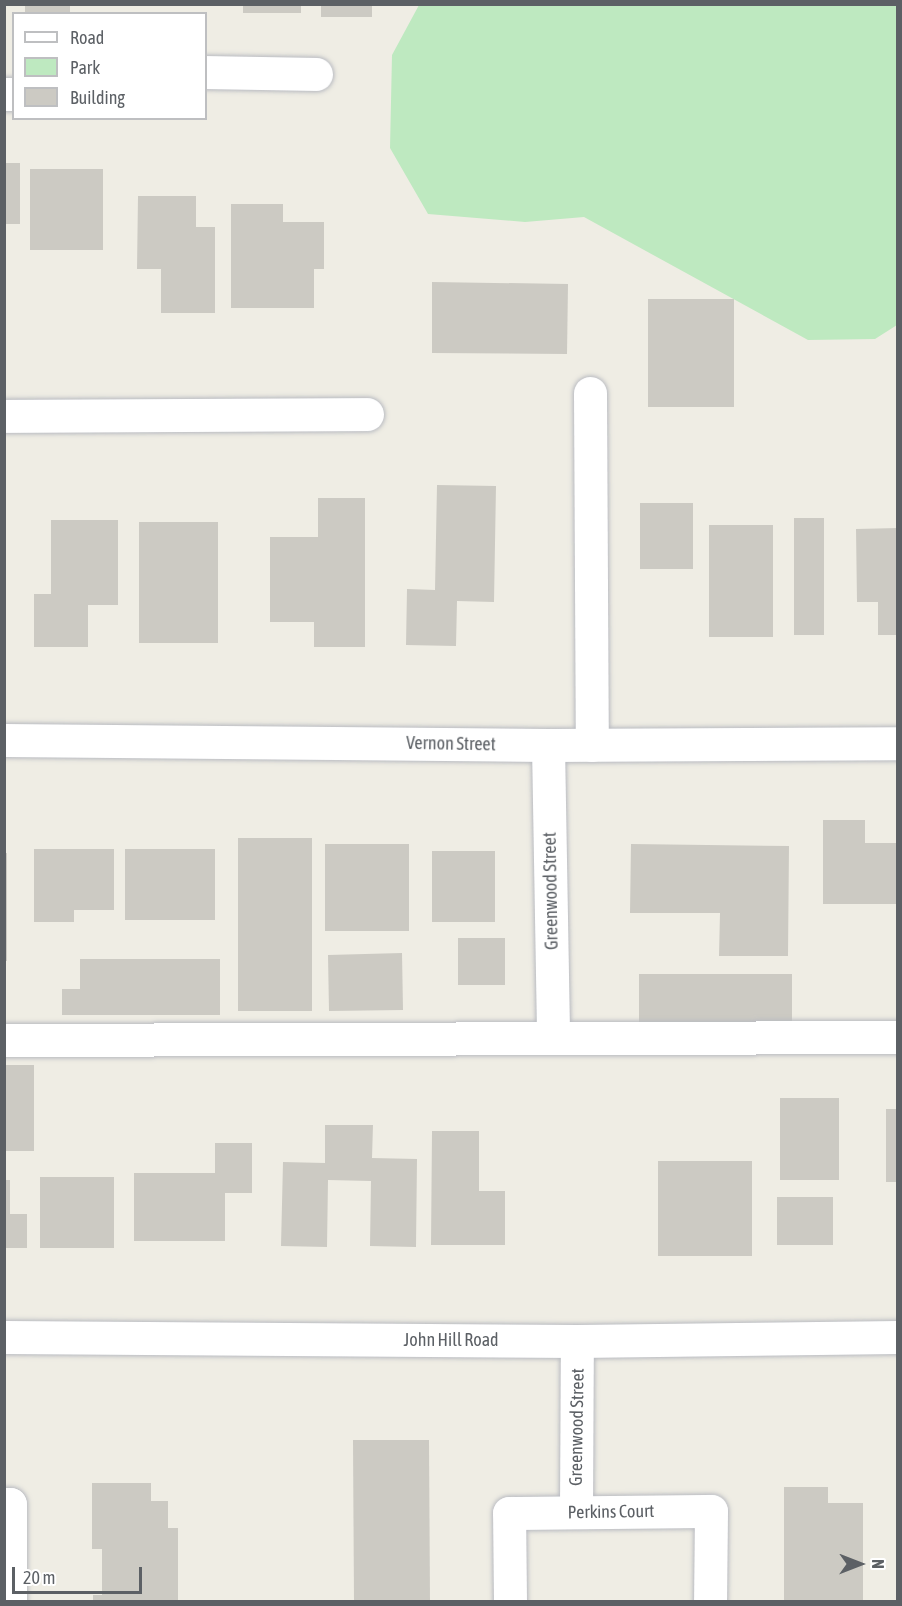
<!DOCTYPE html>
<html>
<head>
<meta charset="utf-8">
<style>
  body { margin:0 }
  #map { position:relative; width:902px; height:1606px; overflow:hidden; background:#efede4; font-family:"Asap Condensed",sans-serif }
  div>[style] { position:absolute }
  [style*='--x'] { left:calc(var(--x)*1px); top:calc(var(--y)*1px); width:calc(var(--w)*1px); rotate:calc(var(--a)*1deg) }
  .green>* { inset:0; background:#bee9c0 }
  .building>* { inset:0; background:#cccac3 }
  .roads { filter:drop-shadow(0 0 2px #b9bbc1) drop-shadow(0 0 2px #b9bbc1) }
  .minor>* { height:33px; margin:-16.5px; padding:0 16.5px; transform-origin:16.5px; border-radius:16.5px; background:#fff }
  span { translate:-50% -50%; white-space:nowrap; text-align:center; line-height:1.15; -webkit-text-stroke:4.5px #fff; paint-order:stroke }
  .street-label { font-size:18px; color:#5c6065 }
  .frame { position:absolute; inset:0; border:6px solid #5c6065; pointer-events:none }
  .legend { position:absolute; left:12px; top:12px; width:195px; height:108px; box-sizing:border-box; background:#fff; border:2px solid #bebfc1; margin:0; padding:8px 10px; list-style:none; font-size:18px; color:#5c6065 }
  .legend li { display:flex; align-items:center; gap:12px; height:30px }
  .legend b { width:30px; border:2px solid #bebfc1 }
  .north { position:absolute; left:830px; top:1534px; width:60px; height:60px; -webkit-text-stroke:4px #fff; paint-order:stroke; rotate:90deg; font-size:16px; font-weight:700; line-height:24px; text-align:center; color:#5c6065 }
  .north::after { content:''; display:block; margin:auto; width:21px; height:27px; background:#5c6065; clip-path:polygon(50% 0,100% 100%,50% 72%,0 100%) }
  .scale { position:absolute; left:12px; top:1567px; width:130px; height:27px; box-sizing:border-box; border:3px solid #5c6065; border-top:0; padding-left:8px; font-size:18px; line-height:21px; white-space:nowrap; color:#5c6065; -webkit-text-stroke:4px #fff; paint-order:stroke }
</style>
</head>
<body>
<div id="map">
  <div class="green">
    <i style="clip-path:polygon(419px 5px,897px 5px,897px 325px,875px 339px,808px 340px,584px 217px,525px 222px,428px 214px,390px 148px,392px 55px)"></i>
  </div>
  <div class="building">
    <i style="clip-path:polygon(25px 4px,70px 4px,70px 14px,25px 14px)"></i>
    <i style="clip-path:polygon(243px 4px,301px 4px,301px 13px,243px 13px)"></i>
    <i style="clip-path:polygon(321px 4px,372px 4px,372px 17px,321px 17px)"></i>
    <i style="clip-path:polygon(4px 163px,20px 163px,20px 224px,4px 224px)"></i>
    <i style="clip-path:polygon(30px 169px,103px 169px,103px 250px,30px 250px)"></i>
    <i style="clip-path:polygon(138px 196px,196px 196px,196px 227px,215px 227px,215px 313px,161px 313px,161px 269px,137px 269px)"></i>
    <i style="clip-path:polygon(231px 204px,283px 204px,283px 222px,324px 222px,324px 269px,314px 269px,314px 308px,231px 308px)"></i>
    <i style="clip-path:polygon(432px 282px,568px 284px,567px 354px,432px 353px)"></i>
    <i style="clip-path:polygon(648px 299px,734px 299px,734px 407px,648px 407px)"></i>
    <i style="clip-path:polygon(437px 485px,496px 486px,494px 602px,457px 601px,456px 646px,406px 645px,407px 589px,435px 590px)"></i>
    <i style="clip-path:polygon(318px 498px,365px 498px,365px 647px,314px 647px,314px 622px,270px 622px,270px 537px,318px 537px)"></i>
    <i style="clip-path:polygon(640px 503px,693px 503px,693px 569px,640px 569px)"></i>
    <i style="clip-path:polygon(794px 518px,824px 518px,824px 635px,794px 635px)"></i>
    <i style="clip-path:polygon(51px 520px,118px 520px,118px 605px,88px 605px,88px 647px,34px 647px,34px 594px,51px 594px)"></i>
    <i style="clip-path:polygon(139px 522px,218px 522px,218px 643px,139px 643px)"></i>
    <i style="clip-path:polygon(709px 525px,773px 525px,773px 637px,709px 637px)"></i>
    <i style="clip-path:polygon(898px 528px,898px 635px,878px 635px,878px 602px,857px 602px,856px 529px)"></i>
    <i style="clip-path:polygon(823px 820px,865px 820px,865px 843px,898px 843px,898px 904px,823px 904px)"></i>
    <i style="clip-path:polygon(238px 838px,312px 838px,312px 1011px,238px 1011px)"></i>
    <i style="clip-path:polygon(325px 844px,409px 844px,409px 931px,325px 931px)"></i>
    <i style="clip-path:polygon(631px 844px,789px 846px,788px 956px,719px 956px,720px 913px,630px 913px)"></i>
    <i style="clip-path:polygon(34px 849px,114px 849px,114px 910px,74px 910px,74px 922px,34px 922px)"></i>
    <i style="clip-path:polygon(125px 849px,215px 849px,215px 920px,125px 920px)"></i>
    <i style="clip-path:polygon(432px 851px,495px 851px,495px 922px,432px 922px)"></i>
    <i style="clip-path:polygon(4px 853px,7px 853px,7px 961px,4px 961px)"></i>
    <i style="clip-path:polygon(458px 938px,505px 938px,505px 985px,458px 985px)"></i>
    <i style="clip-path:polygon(402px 953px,403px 1010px,329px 1011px,328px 955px)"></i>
    <i style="clip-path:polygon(80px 959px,220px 959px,220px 1015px,62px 1015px,62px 989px,80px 989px)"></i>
    <i style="clip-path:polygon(639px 974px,792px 974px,792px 1024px,639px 1024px)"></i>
    <i style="clip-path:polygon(4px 1065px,34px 1065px,34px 1151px,4px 1151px)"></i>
    <i style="clip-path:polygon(780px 1098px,839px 1098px,839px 1180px,780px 1180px)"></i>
    <i style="clip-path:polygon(886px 1109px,898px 1109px,898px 1182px,886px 1182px)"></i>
    <i style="clip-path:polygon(325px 1125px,373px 1125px,372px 1158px,417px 1159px,416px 1247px,370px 1246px,371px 1181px,328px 1180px,327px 1247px,281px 1246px,283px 1162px,325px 1163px)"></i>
    <i style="clip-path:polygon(432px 1131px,479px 1131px,479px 1191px,505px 1191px,505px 1245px,431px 1245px)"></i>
    <i style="clip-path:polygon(215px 1143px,252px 1143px,252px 1193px,225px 1193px,225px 1241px,134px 1241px,134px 1173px,215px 1173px)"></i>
    <i style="clip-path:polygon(658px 1161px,752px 1161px,752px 1256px,658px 1256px)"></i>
    <i style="clip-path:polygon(40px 1177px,114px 1177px,114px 1248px,40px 1248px)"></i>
    <i style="clip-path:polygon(4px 1180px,10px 1180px,10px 1214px,27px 1214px,27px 1248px,4px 1248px)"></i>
    <i style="clip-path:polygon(777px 1197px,833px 1197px,833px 1245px,777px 1245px)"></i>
    <i style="clip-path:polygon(353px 1440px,429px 1440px,430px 1602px,354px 1602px)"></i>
    <i style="clip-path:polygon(92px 1483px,151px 1483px,151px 1501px,168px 1501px,168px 1528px,178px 1528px,178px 1602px,93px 1602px,93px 1595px,102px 1595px,102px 1549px,92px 1549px)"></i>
    <i style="clip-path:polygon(784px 1487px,828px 1487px,828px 1503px,863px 1503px,863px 1602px,784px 1602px)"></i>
  </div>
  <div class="roads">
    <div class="minor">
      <i style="--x:206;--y:72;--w:110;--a:1"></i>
      <i style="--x:4;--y:94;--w:10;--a:0"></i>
      <i style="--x:590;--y:393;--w:352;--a:89.7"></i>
      <i style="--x:4;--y:416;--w:363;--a:-0.3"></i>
      <i style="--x:4;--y:740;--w:544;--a:0.53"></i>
      <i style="--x:548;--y:745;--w:350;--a:-0.3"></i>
      <i style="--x:548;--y:745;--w:292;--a:89"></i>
      <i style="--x:4;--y:1040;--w:894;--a:-0.19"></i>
      <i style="--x:4;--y:1337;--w:573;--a:0.4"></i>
      <i style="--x:577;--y:1341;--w:321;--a:-0.7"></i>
      <i style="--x:4;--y:1504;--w:6;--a:0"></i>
      <i style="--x:10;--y:1504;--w:98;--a:90"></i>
      <i style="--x:576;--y:1512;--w:171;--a:-89.7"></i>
      <i style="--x:510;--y:1602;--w:89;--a:-90.6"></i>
      <i style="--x:509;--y:1513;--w:202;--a:-0.6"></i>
      <i style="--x:711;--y:1511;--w:91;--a:90.6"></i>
    </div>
  </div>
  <div class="street-label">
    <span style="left:451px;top:744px;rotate:1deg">Vernon Street</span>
    <span style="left:551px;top:891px;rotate:-91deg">Greenwood Street</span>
    <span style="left:451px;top:1340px">John Hill Road</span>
    <span style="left:577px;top:1427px;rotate:-89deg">Greenwood Street</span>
    <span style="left:611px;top:1512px;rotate:-1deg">Perkins Court</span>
  </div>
  <div class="frame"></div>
  <ul class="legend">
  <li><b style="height:8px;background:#fff"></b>Road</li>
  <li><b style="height:16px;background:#bee9c0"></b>Park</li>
  <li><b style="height:16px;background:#cccac3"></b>Building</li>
  </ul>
  <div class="north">N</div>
  <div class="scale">20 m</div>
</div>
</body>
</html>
